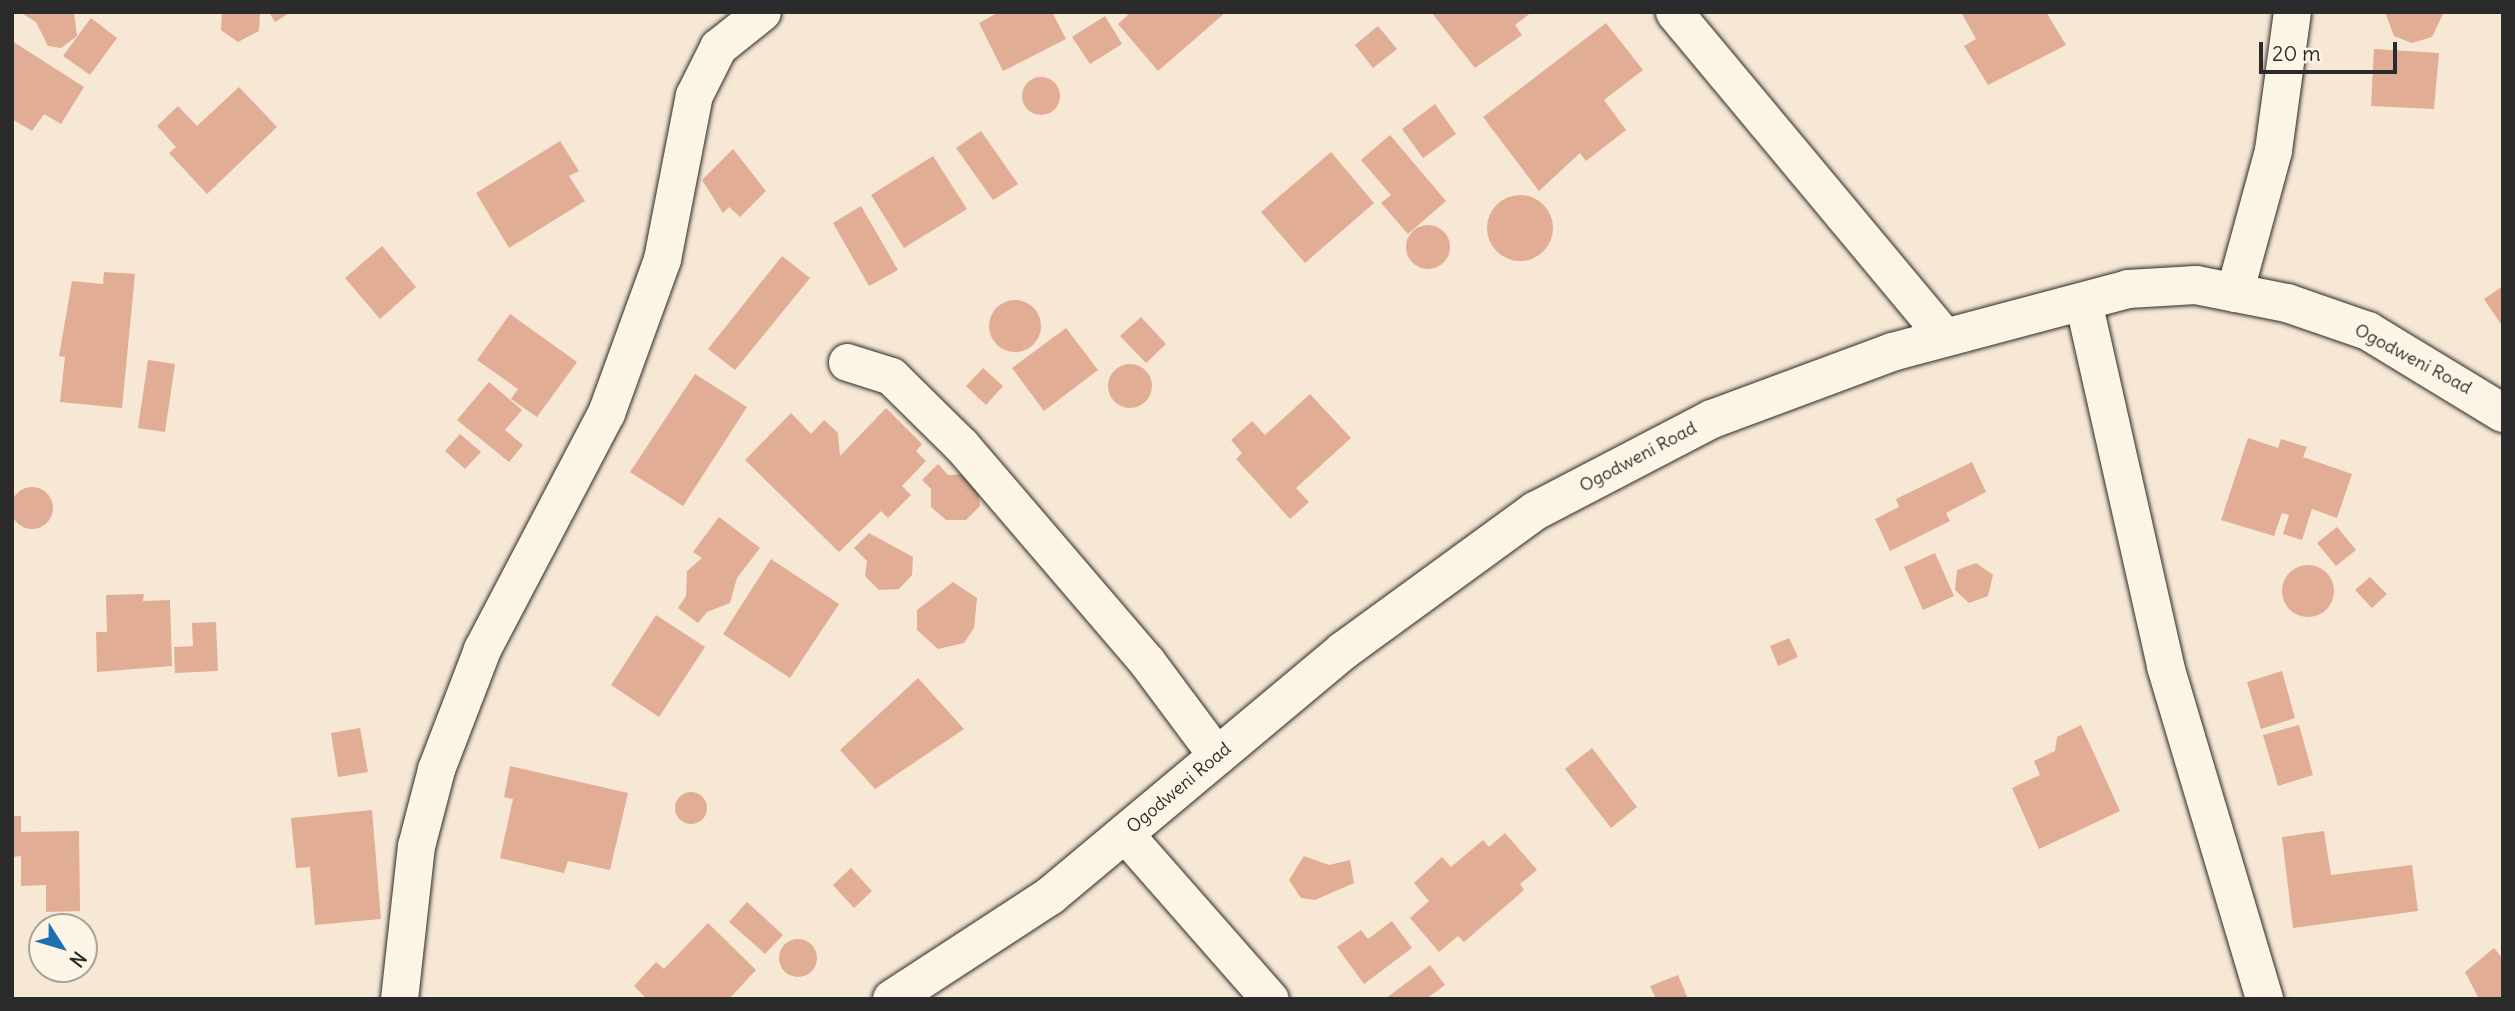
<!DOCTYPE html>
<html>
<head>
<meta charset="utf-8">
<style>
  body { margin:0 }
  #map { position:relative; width:2515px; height:1011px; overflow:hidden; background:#f7e7d5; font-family:Delius,sans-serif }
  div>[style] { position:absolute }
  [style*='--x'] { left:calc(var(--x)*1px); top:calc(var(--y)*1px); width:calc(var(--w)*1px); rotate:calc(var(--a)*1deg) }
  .building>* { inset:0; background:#e1ad94 }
  .round { border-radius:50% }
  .roads { filter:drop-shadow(0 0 2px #2b2b2b) drop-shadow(0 0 2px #2b2b2b) }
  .street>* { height:37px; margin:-18.5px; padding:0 18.5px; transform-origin:18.5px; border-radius:18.5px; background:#fcf5e5 }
  .secondary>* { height:38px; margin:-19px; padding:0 19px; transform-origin:19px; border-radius:19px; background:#fcf5e5 }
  span { translate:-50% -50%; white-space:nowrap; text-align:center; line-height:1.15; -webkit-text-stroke:6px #fcf5e5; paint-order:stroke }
  .street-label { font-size:18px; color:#2b2b2b }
  .frame { position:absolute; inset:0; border:14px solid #2b2b2b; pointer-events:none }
  .north { position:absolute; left:28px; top:913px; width:70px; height:70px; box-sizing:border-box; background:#fcf5e5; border:2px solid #a8a49b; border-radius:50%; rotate:127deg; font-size:19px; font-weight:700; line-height:28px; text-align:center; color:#2b2b2b }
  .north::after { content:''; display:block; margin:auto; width:24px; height:32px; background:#1f6fb2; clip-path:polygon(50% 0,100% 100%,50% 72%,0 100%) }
  .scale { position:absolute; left:2259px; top:42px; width:138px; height:32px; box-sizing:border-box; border:4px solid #2b2b2b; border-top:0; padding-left:9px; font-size:21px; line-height:24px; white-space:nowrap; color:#2b2b2b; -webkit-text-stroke:5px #fcf5e5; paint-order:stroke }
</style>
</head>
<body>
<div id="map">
  <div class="building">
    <i style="clip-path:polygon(20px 12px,74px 12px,77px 36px,61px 48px,48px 46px,36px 22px)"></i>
    <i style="clip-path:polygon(222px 12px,260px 12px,259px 31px,238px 42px,221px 30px)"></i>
    <i style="clip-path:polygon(269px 12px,291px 12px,275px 22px)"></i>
    <i style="clip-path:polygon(999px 12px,1052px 12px,1066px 39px,1003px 71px,979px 23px)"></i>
    <i style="clip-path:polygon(1131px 12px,1226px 12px,1158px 71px,1118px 24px)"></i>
    <i style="clip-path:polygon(1431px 12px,1532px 12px,1515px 25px,1522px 35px,1475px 68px)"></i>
    <i style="clip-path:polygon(1961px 12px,2046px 12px,2066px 45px,1988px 85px,1964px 46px,1976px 39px)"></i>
    <i style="clip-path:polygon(2385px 12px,2444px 12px,2432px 37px,2412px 43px,2394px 36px)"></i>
    <i style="clip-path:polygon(1105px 16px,1122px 44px,1090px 64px,1072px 37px)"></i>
    <i style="clip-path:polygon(91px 18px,117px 38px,90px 75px,63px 56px)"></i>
    <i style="clip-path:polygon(1606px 23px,1643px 70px,1604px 100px,1626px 130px,1586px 161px,1580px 153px,1539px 191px,1483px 117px)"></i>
    <i style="clip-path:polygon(1378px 26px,1397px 49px,1373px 68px,1355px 45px)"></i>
    <i style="clip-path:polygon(12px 41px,84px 87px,61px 124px,44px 114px,32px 131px,12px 119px)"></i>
    <i style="clip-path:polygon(2374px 49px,2439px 53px,2434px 109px,2371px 106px)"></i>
    <i class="round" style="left:1022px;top:77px;width:38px;height:38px"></i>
    <i style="clip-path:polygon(239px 87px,277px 127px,207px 194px,169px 153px,176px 147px,157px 126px,178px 106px,197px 126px)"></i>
    <i style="clip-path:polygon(1435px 104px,1456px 134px,1423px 158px,1402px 129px)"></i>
    <i style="clip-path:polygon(981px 131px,1018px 184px,993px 200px,956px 148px)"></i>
    <i style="clip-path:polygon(1390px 135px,1446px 201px,1408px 234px,1381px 203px,1391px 195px,1361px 160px)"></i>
    <i style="clip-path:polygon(560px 141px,579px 171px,569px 176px,585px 201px,509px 248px,476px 193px)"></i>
    <i style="clip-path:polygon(733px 149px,766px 191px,740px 217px,729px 207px,723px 213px,702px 180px)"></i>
    <i style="clip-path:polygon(1331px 152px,1374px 203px,1305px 263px,1261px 212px)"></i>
    <i style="clip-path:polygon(933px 156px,967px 209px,904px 248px,871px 195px)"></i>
    <i class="round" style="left:1487px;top:195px;width:66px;height:66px"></i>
    <i style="clip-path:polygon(861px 206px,898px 270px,869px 286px,833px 223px)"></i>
    <i class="round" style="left:1406px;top:225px;width:44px;height:44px"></i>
    <i style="clip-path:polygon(382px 246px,416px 287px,380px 319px,345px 278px)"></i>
    <i style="clip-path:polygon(782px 256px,810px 278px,735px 370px,708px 349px)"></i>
    <i style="clip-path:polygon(104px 272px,135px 274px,122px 408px,60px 402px,65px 357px,59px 356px,72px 281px,103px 284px)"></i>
    <i style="clip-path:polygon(2503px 286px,2503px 327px,2484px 299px)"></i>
    <i class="round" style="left:989px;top:300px;width:52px;height:52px"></i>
    <i style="clip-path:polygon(510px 314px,577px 362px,537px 417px,511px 399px,518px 389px,477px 360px)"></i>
    <i style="clip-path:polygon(1141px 317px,1166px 344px,1146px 363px,1120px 336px)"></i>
    <i style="clip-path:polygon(1066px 328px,1098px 370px,1044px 411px,1012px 368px)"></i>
    <i style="clip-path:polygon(148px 360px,175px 364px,165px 432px,138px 428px)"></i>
    <i class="round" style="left:1108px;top:364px;width:44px;height:44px"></i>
    <i style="clip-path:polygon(983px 368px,1003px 386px,986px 405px,966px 386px)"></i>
    <i style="clip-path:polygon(695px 374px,747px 407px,683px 506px,630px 472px)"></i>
    <i style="clip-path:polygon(489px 382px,522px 410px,505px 430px,523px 445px,509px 462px,457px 420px)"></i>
    <i style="clip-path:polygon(1310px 394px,1351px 438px,1296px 488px,1309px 502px,1290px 519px,1236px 459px,1242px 453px,1231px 440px,1252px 421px,1265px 435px)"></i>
    <i style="clip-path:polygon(886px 408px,922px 444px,916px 451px,926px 461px,902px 486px,911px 495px,888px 518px,881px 511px,839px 552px,745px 460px,791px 413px,811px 434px,824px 420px,838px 433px,840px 456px)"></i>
    <i style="clip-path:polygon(460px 434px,481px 452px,465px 469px,445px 451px)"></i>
    <i style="clip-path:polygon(2248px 438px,2278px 448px,2281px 439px,2307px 447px,2303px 457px,2352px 474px,2337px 518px,2312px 509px,2302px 540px,2283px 534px,2289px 515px,2282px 513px,2274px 536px,2221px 520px)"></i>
    <i style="clip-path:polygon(1972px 462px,1986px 492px,1946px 513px,1950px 521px,1890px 551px,1875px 519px,1899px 507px,1896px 499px)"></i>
    <i style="clip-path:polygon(938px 464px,948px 475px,964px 474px,978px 488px,980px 506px,966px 520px,946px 520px,931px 507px,931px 489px,922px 480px)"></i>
    <i class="round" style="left:11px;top:487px;width:42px;height:42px"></i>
    <i style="clip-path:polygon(719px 517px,760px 548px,737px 578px,730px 603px,707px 612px,698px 623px,678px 608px,686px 596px,687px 571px,702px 558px,693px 552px)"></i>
    <i style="clip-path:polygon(2337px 527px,2356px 550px,2336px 566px,2317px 543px)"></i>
    <i style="clip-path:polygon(869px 533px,913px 557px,912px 575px,899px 589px,879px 590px,865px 576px,867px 561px,854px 548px)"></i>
    <i style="clip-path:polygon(1935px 553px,1954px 596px,1923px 610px,1904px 567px)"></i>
    <i style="clip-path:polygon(771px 559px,839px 604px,790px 678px,723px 634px)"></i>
    <i style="clip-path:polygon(1976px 563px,1993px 575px,1988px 596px,1969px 603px,1955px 590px,1957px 570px)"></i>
    <i class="round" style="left:2282px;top:565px;width:52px;height:52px"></i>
    <i style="clip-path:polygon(2370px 577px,2387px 594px,2372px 608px,2355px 590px)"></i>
    <i style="clip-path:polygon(953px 582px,977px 598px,974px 628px,964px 643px,938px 649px,917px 630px,917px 610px)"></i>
    <i style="clip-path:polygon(144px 594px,143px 601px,170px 600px,172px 666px,97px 672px,96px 632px,107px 632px,106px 595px)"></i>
    <i style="clip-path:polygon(656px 615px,705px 647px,659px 717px,611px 685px)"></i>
    <i style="clip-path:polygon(216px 622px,218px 671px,175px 673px,174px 647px,193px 646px,192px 623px)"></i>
    <i style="clip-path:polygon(1789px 638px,1798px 657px,1778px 666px,1770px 646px)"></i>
    <i style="clip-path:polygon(2282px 671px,2295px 718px,2261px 729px,2247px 682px)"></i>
    <i style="clip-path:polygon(918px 678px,964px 729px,875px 789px,840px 750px)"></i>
    <i style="clip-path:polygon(2081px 725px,2120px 811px,2039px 849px,2012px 788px,2040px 775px,2034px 761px,2055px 751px,2057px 737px)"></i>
    <i style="clip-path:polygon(2299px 725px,2313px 775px,2278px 786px,2263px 735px)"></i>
    <i style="clip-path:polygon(360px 728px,368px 772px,338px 777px,331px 733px)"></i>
    <i style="clip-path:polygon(1592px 748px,1637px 807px,1611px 828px,1565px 769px)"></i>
    <i style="clip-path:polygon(510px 766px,628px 793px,610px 870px,568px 861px,564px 873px,500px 858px,513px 799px,504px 797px)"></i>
    <i class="round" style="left:675px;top:792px;width:32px;height:32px"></i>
    <i style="clip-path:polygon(372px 810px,381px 919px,315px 925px,310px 867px,296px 868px,291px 818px)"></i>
    <i style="clip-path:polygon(12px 816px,21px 816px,21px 832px,79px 831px,80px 911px,46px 912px,46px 885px,21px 886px,21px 856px,12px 857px)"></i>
    <i style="clip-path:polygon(2324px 831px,2331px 875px,2412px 865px,2418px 911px,2293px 928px,2282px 837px)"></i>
    <i style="clip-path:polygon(1505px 833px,1537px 870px,1520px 884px,1524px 890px,1464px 942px,1458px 936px,1439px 952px,1410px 918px,1429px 901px,1414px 883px,1442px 857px,1451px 867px,1483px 840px,1489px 847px)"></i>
    <i style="clip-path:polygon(1304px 856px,1329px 865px,1350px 860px,1354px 883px,1315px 900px,1301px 898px,1289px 880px)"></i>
    <i style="clip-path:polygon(851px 868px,872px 891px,854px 908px,833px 885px)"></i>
    <i style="clip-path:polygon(747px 902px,783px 935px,765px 954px,729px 922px)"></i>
    <i style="clip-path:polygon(1392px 921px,1412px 948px,1364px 984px,1337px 947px,1361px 930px,1368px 939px)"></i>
    <i style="clip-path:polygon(708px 923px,756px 970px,729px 999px,647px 999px,634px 986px,656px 962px,664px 969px)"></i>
    <i class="round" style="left:779px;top:939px;width:38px;height:38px"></i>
    <i style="clip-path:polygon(2494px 948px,2503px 959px,2503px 999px,2479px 999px,2465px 972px)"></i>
    <i style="clip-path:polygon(1430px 965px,1445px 985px,1426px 999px,1385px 999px)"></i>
    <i style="clip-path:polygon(1678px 975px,1688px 999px,1656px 999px,1650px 986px)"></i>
  </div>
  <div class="roads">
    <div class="street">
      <i style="--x:1674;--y:12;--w:423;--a:50.2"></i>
      <i style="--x:2234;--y:293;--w:148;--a:-74.7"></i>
      <i style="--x:2273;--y:150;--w:139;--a:-82.2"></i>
      <i style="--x:2083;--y:301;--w:374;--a:77.3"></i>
      <i style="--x:2165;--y:666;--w:347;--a:73.4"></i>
      <i style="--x:847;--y:362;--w:46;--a:17.7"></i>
      <i style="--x:891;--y:376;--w:100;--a:44.6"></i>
      <i style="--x:962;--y:446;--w:284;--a:49.4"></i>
      <i style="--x:1147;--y:662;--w:117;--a:53.3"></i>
      <i style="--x:1124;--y:833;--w:221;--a:48.7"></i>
      <i style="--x:399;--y:999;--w:154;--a:-83.7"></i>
      <i style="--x:416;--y:846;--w:80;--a:-75.4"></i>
      <i style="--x:436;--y:769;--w:129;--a:-69"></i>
      <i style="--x:482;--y:649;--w:267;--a:-62.3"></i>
      <i style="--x:606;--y:413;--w:164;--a:-70"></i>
      <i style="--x:662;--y:259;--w:167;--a:-79"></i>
      <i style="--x:694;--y:95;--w:54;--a:-63.4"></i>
      <i style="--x:718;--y:47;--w:56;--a:-38.5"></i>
    </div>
    <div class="secondary">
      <i style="--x:892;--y:999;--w:189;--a:-33.1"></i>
      <i style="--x:1050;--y:896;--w:382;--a:-39.9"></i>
      <i style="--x:1343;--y:651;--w:238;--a:-36.1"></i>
      <i style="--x:1535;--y:511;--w:199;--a:-27.5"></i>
      <i style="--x:1712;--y:419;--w:192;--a:-20.4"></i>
      <i style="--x:1892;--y:352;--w:244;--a:-14.9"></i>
      <i style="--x:2128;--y:289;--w:68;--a:-3.4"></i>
      <i style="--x:2196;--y:285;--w:93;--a:11.2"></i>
      <i style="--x:2287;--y:303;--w:86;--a:19.1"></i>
      <i style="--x:2368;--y:331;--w:158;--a:31.3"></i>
    </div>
  </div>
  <div class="street-label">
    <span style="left:2413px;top:359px;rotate:28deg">Ogodweni Road</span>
    <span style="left:1638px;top:457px;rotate:-28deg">Ogodweni Road</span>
    <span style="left:1179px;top:788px;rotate:-40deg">Ogodweni Road</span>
  </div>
  <div class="frame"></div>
  <div class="north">N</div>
  <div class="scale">20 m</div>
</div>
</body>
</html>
